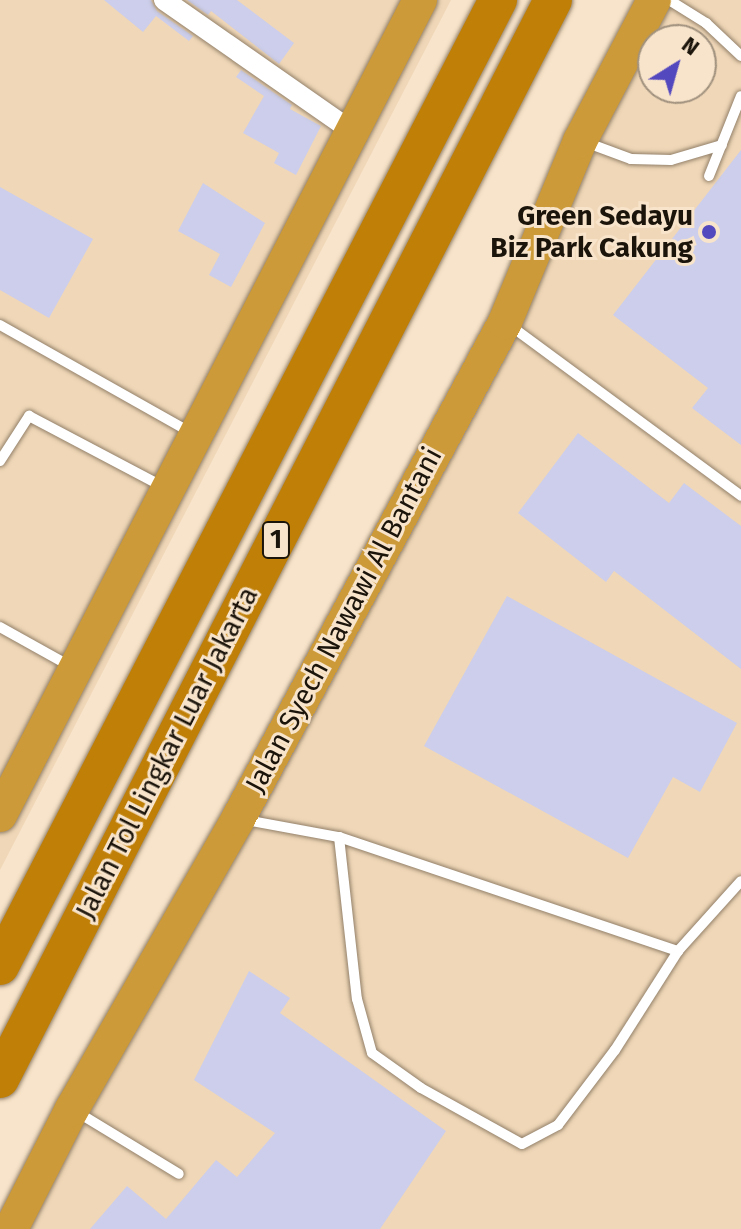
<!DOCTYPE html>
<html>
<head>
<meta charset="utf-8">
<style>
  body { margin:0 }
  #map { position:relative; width:741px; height:1229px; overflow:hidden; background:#f8e4cb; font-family:"Fira Sans",sans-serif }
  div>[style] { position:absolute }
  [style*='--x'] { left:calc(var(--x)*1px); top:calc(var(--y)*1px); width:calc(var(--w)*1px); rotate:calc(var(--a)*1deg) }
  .built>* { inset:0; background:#f0d7b8 }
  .building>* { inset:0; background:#ccceeb }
  .roads { filter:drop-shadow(0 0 2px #928069) drop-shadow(0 0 2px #928069) }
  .service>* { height:10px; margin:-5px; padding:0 5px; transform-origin:5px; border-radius:5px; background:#fff }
  .minor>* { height:20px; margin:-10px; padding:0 10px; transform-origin:10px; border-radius:10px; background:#fff }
  .trunk>* { height:34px; margin:-17px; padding:0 17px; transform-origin:17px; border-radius:17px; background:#cc9a38 }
  .motorway>* { height:38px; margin:-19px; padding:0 19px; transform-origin:19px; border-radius:19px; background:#c08007 }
  .dots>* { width:22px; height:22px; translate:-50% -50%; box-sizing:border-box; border:4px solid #f8e4cb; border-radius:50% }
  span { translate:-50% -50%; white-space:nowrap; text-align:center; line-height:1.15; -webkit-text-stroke:6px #f8e4cb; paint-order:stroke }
  .shield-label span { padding:2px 6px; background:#f8e4cb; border:2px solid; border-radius:6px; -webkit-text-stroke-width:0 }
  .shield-label { font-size:26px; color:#1b140b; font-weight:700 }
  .poi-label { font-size:28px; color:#1b140b; font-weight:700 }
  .right { translate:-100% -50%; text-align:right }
  .street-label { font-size:28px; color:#1b140b }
  .north { position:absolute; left:637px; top:24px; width:80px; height:80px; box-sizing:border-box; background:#f8e4cb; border:2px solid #a0917e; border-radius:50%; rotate:37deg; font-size:22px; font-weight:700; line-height:32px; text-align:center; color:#1b140b }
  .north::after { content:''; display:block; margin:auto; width:28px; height:36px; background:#5448bf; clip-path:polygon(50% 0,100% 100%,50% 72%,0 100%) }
</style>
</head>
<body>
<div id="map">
  <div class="built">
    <i style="clip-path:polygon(0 0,451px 0,0 870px)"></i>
    <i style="clip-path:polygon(evenodd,661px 0,741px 0,741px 1229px,10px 1229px,661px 0,653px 40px,701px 40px,701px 88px,653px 88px,653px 40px)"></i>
  </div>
  <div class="building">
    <i style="clip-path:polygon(104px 0,151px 0,157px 11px,193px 36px,189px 41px,156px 16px,143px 32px)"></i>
    <i style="clip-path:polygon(187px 0,237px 0,294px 43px,279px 64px,211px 11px,208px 15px)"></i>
    <i style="clip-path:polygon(241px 70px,292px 105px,290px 109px,321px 126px,296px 175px,274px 163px,279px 153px,243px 133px,264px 96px,236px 77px)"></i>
    <i style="clip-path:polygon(741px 150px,741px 445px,692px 408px,708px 388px,613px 315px)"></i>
    <i style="clip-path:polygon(203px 183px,265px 223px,231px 287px,209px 275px,220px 254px,178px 231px)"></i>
    <i style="clip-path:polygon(0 187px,93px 239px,49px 318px,0 290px)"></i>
    <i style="clip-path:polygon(578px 433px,669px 503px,684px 483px,741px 526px,741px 669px,614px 571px,606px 582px,518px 513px)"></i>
    <i style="clip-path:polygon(507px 596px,737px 723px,700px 792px,673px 777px,628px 858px,424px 746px)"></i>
    <i style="clip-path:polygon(249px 971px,290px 998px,280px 1013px,446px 1131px,380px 1229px,90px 1229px,127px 1186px,166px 1219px,216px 1160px,237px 1177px,275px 1133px,194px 1080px)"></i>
  </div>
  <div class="roads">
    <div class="service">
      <i style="--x:669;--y:0;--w:44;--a:31.9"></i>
      <i style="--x:706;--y:23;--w:48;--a:43.3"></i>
      <i style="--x:585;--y:142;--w:49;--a:20.3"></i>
      <i style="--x:631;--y:159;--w:40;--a:1.4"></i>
      <i style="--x:671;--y:160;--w:53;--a:-16.4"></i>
      <i style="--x:709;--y:176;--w:86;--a:-68.2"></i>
      <i style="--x:508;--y:324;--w:290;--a:36.4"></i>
      <i style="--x:0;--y:325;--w:218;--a:29.4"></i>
      <i style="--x:0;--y:461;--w:54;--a:-57.2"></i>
      <i style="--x:29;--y:416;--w:150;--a:27.8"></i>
      <i style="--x:0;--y:627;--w:82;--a:29.1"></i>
      <i style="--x:246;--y:820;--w:95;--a:10.4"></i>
      <i style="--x:339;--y:837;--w:358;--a:18.6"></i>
      <i style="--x:678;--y:951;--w:94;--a:-48"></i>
      <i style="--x:339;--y:837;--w:163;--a:83.7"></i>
      <i style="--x:357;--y:999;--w:56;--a:74.5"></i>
      <i style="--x:372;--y:1053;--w:60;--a:35.5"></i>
      <i style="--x:421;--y:1088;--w:115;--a:29"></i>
      <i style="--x:522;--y:1144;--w:41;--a:-27.8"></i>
      <i style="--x:558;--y:1125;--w:94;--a:-52.8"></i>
      <i style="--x:615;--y:1050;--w:117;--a:-57.5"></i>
      <i style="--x:77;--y:1112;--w:119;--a:31.3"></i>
    </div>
    <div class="minor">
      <i style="--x:164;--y:0;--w:231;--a:34.9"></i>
    </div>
    <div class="trunk">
      <i style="--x:0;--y:815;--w:917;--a:-62.74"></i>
      <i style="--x:11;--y:1229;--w:135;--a:-63.1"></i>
      <i style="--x:72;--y:1109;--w:334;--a:-60.2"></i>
      <i style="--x:238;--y:819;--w:564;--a:-61.75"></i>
      <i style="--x:505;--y:322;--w:196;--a:-67.5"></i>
      <i style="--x:580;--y:141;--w:159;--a:-62.3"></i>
    </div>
    <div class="motorway">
      <i style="--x:0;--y:966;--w:1087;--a:-62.73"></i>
      <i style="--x:0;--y:1079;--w:1212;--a:-62.86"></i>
    </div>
  </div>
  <div class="dots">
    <i style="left:709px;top:232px;background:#5448bf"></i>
  </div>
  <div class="shield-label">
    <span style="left:276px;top:540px">1</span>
  </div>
  <div class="poi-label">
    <span class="right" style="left:693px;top:232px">Green Sedayu<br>Biz Park Cakung</span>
  </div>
  <div class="street-label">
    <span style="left:344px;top:620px;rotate:-62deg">Jalan Syech Nawawi Al Bantani</span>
    <span style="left:167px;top:753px;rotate:-63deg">Jalan Tol Lingkar Luar Jakarta</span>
  </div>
  <div class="north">N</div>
</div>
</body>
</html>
